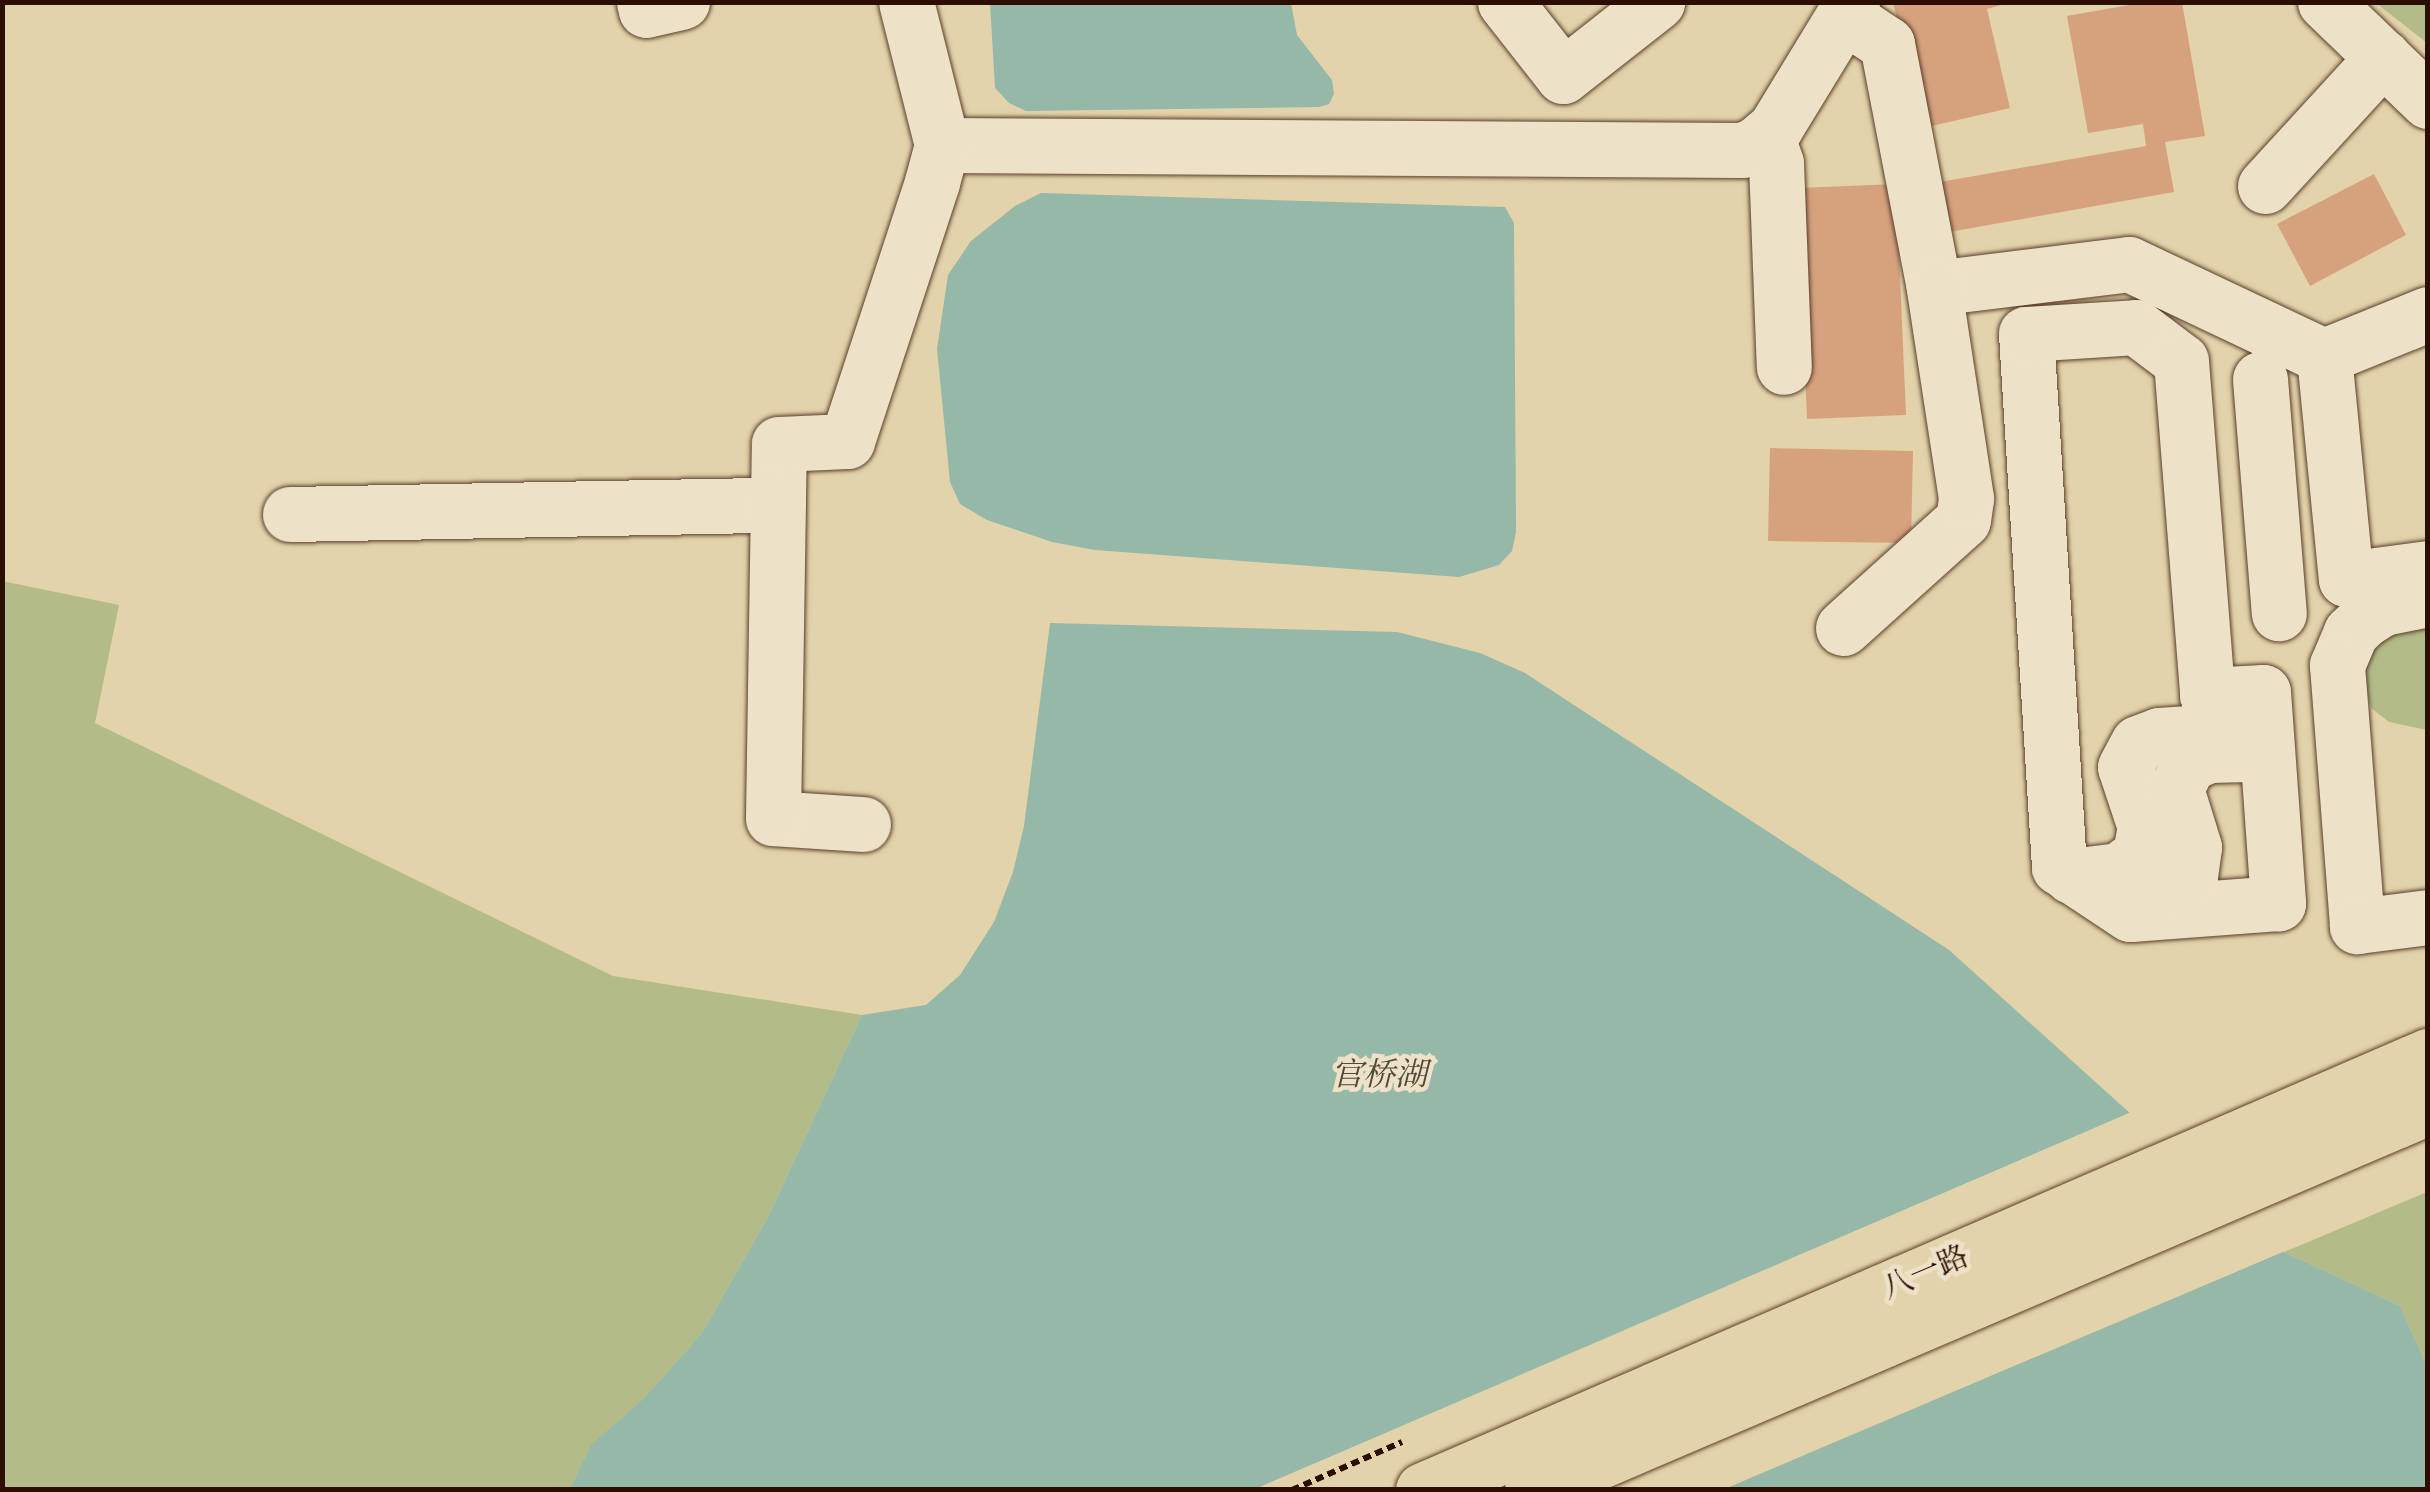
<!DOCTYPE html>
<html>
<head>
<meta charset="utf-8">
<style>
  body { margin:0 }
  #map { position:relative; width:2430px; height:1492px; overflow:hidden; background:#e3d3aa; font-family:"Libre Caslon Text","Noto Serif SC",serif }
  div>[style] { position:absolute }
  [style*='--x'] { left:calc(var(--x)*1px); top:calc(var(--y)*1px); width:calc(var(--w)*1px); rotate:calc(var(--a)*1deg) }
  .green>* { inset:0; background:#b3bc89 }
  .water>* { inset:0; background:#95b8a9 }
  .pier>* { inset:0; background:#e3d3aa }
  .building>* { inset:0; background:#d6a27e }
  .path>* { height:6px; margin-top:-3px; transform-origin:0; background:repeating-linear-gradient(90deg,#2c0e00 0 8px,transparent 0 13px) }
  .roads { filter:drop-shadow(0 0 2px #5a3f2a) drop-shadow(0 0 2px #5a3f2a) }
  .minor>* { height:55px; margin:-27.5px; padding:0 27.5px; transform-origin:27.5px; border-radius:27.5px; background:#ede2c8 }
  .major>* { height:55px; margin:-27.5px; padding:0 27.5px; transform-origin:27.5px; border-radius:27.5px; background:#e3d3aa }
  span { translate:-50% -50%; white-space:nowrap; text-align:center; line-height:1.15; -webkit-text-stroke:9px #ede2c8; paint-order:stroke }
  .street-label { font-size:30px; color:#2c0e00 }
  .water-label { font-size:32px; color:#514a3b; font-style:italic }
  .frame { position:absolute; inset:0; border:5px solid #2c0e00; pointer-events:none }
</style>
</head>
<body>
<div id="map">
  <div class="green">
    <i style="clip-path:polygon(2376px 3px,2427px 3px,2427px 43px)"></i>
    <i style="clip-path:polygon(2px 581px,119px 605px,95px 723px,613px 976px,862px 1015px,768px 1217px,702px 1333px,644px 1398px,615px 1424px,570px 1489px,3px 1489px)"></i>
    <i style="clip-path:polygon(2427px 616px,2427px 730px,2389px 722px,2371px 708px,2359px 663px,2367px 644px)"></i>
    <i style="clip-path:polygon(2427px 1192px,2427px 1366px,2400px 1306px,2284px 1252px)"></i>
  </div>
  <div class="water">
    <i style="clip-path:polygon(990px 3px,1291px 3px,1297px 35px,1332px 80px,1334px 94px,1329px 104px,1319px 107px,1026px 111px,1009px 103px,995px 88px)"></i>
    <i style="clip-path:polygon(1041px 193px,1505px 207px,1514px 223px,1516px 532px,1512px 551px,1499px 565px,1459px 577px,1095px 550px,1052px 542px,987px 520px,960px 504px,950px 482px,937px 349px,948px 275px,971px 241px,1015px 206px)"></i>
    <i style="clip-path:polygon(1050px 623px,1397px 632px,1480px 653px,1525px 673px,1949px 950px,2284px 1252px,2400px 1306px,2427px 1366px,2427px 1489px,570px 1490px,591px 1445px,644px 1398px,702px 1333px,768px 1217px,862px 1015px,926px 1005px,960px 975px,994px 922px,1013px 872px,1024px 826px)"></i>
  </div>
  <div class="pier">
    <i style="clip-path:polygon(2136px 1110px,2290px 1249px,1722px 1490px,1255px 1489px)"></i>
  </div>
  <div class="building">
    <i style="clip-path:polygon(1893px 2px,2012px 2px,1987px 9px,2010px 108px,1923px 128px)"></i>
    <i style="clip-path:polygon(2146px 2px,2182px 2px,2205px 136px,2165px 142px,2174px 192px,1949px 232px,1940px 182px,2146px 146px,2143px 124px,2088px 133px,2067px 16px)"></i>
    <i style="clip-path:polygon(2374px 174px,2406px 235px,2310px 286px,2277px 224px)"></i>
    <i style="clip-path:polygon(1896px 184px,1906px 415px,1807px 419px,1798px 188px)"></i>
    <i style="clip-path:polygon(1770px 448px,1913px 451px,1911px 543px,1768px 541px)"></i>
  </div>
  <div class="path">
    <i style="--x:1292;--y:1490;--w:120;--a:-23.6"></i>
  </div>
  <div class="roads">
    <div class="minor">
      <i style="--x:644;--y:2;--w:8;--a:76"></i>
      <i style="--x:646;--y:10;--w:37;--a:-13"></i>
      <i style="--x:1505;--y:2;--w:94;--a:51.9"></i>
      <i style="--x:1563;--y:76;--w:120;--a:-38.2"></i>
      <i style="--x:2325;--y:2;--w:143;--a:43.9"></i>
      <i style="--x:1846;--y:17;--w:49;--a:33.4"></i>
      <i style="--x:1887;--y:44;--w:248;--a:79.1"></i>
      <i style="--x:1934;--y:288;--w:196;--a:-7"></i>
      <i style="--x:2129;--y:264;--w:216;--a:25.3"></i>
      <i style="--x:2324;--y:356;--w:112;--a:-22"></i>
      <i style="--x:1767;--y:137;--w:28;--a:71"></i>
      <i style="--x:1776;--y:163;--w:204;--a:87.8"></i>
      <i style="--x:942;--y:145;--w:800;--a:0.36"></i>
      <i style="--x:1742;--y:150;--w:14;--a:-21"></i>
      <i style="--x:1755;--y:145;--w:26;--a:-40"></i>
      <i style="--x:1775;--y:128;--w:148;--a:-58.6"></i>
      <i style="--x:2265;--y:186;--w:175;--a:-47.5"></i>
      <i style="--x:2136;--y:327;--w:56;--a:37.1"></i>
      <i style="--x:2181;--y:361;--w:335;--a:85.5"></i>
      <i style="--x:2207;--y:695;--w:56;--a:-3.1"></i>
      <i style="--x:2263;--y:692;--w:212;--a:85.9"></i>
      <i style="--x:2278;--y:903;--w:148;--a:175.7"></i>
      <i style="--x:2130;--y:914;--w:85;--a:-146.5"></i>
      <i style="--x:2059;--y:867;--w:534;--a:-93.54"></i>
      <i style="--x:2026;--y:334;--w:110;--a:-3.6"></i>
      <i style="--x:2324;--y:356;--w:224;--a:84.4"></i>
      <i style="--x:2346;--y:579;--w:83;--a:-7.6"></i>
      <i style="--x:2260;--y:379;--w:235;--a:85.4"></i>
      <i style="--x:290;--y:514;--w:488;--a:-1.1"></i>
      <i style="--x:2428;--y:599;--w:46;--a:168.7"></i>
      <i style="--x:2383;--y:608;--w:22;--a:148"></i>
      <i style="--x:2364;--y:620;--w:18;--a:137"></i>
      <i style="--x:2351;--y:632;--w:36;--a:113"></i>
      <i style="--x:2337;--y:665;--w:262;--a:85.6"></i>
      <i style="--x:2357;--y:926;--w:72;--a:-7.2"></i>
      <i style="--x:1843;--y:628;--w:161;--a:-42"></i>
      <i style="--x:1963;--y:520;--w:22;--a:-82"></i>
      <i style="--x:1966;--y:498;--w:212;--a:-98.7"></i>
      <i style="--x:863;--y:824;--w:90;--a:-176.2"></i>
      <i style="--x:773;--y:818;--w:374;--a:-89.1"></i>
      <i style="--x:779;--y:444;--w:68;--a:-2.5"></i>
      <i style="--x:847;--y:441;--w:273;--a:-71.8"></i>
      <i style="--x:932;--y:182;--w:38;--a:-75"></i>
      <i style="--x:942;--y:145;--w:147;--a:-104.1"></i>
      <i style="--x:2071;--y:876;--w:48;--a:-7.1"></i>
      <i style="--x:2119;--y:870;--w:26;--a:-37"></i>
      <i style="--x:2140;--y:854;--w:27;--a:-80"></i>
      <i style="--x:2145;--y:827;--w:63;--a:-108.4"></i>
      <i style="--x:2125;--y:767;--w:27;--a:-62"></i>
      <i style="--x:2138;--y:743;--w:22;--a:-21"></i>
      <i style="--x:2159;--y:735;--w:106;--a:-3.8"></i>
      <i style="--x:2124;--y:897;--w:39;--a:-6"></i>
      <i style="--x:2163;--y:893;--w:32;--a:-32"></i>
      <i style="--x:2190;--y:876;--w:29;--a:-82"></i>
      <i style="--x:2194;--y:847;--w:61;--a:-107.2"></i>
      <i style="--x:2176;--y:789;--w:28;--a:-64"></i>
      <i style="--x:2188;--y:764;--w:23;--a:-23"></i>
      <i style="--x:2209;--y:755;--w:41;--a:-1.4"></i>
    </div>
    <div class="major">
      <i style="--x:1423;--y:1490;--w:1095;--a:-23.36"></i>
      <i style="--x:1532;--y:1490;--w:974;--a:-23.14"></i>
    </div>
  </div>
  <div class="street-label">
    <span style="left:1925px;top:1272px;rotate:-23deg">八一路</span>
  </div>
  <div class="water-label">
    <span style="left:1379px;top:1074px">官桥湖</span>
  </div>
  <div class="frame"></div>
</div>
</body>
</html>
